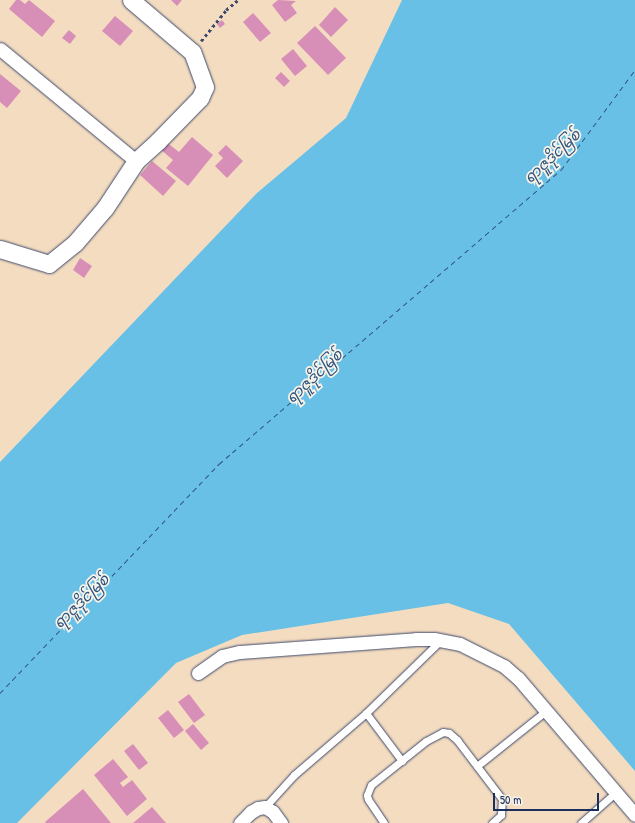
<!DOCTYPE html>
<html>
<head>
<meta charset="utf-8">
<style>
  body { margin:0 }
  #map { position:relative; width:635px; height:823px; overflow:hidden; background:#f4dcc0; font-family:"Patrick Hand","Noto Sans Myanmar",sans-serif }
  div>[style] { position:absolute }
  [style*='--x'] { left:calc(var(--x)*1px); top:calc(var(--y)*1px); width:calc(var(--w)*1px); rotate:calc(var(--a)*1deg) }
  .water>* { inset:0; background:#68c0e6 }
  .ferry>* { height:1px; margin-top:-0.5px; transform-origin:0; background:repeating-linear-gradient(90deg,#2e5380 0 5px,transparent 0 9px) }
  .building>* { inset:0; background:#d88fb7 }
  .path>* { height:2.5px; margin-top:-1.25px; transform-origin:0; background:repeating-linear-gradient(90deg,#3c496d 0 3px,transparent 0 6px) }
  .roads { filter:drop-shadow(0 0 1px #3c496d) drop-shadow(0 0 1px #3c496d) }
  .service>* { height:7px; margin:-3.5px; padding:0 3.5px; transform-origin:3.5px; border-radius:3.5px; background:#fff }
  .minor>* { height:13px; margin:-6.5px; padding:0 6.5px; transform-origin:6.5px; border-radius:6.5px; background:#fff }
  .tertiary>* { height:17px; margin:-8.5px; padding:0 8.5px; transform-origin:8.5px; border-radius:8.5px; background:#fff }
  span { translate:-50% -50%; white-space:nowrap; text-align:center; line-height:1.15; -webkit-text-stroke:3.5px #f7f3e8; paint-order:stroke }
  .water-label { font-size:15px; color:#2e5380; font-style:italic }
  .scale { position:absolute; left:493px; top:793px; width:106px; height:18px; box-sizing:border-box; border:2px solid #1b2f5e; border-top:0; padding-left:5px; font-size:12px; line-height:14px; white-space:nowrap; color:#1b2f5e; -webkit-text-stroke:3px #f7f3e8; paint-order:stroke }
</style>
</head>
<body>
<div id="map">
  <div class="water">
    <i style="clip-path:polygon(402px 0,635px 0,635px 771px,509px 624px,448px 603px,242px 635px,176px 663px,17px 823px,0 823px,0 462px,257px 193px,346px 118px)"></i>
  </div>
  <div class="ferry">
    <i style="--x:0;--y:693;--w:317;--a:-46.3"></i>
    <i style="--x:219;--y:464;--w:451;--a:-40.7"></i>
    <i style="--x:561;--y:170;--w:124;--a:-53.5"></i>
  </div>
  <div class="building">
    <i style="clip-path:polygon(16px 0,20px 0,25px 4px,29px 0,55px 21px,42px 37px,9px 9px)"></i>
    <i style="clip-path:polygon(171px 0,182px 0,177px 6px)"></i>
    <i style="clip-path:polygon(278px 0,296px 1px,291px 5px,297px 13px,285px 22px,272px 5px)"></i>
    <i style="clip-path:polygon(335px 7px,348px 20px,331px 37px,319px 25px)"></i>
    <i style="clip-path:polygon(253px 13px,271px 33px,260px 42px,243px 22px)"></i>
    <i style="clip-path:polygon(115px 16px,133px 31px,120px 46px,102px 31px)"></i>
    <i style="clip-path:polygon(222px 20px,225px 24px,220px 28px,217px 24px)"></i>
    <i style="clip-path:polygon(315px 26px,346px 58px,328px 75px,297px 43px)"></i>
    <i style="clip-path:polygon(69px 30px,76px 36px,70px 44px,62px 38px)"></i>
    <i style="clip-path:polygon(293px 49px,307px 66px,295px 76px,281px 59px)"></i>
    <i style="clip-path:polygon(281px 72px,290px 81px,284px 87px,275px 78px)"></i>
    <i style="clip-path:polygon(0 74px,21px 91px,7px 108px,0 102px)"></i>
    <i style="clip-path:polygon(192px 137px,213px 155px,188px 186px,166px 168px,173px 160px,160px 149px,166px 142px,179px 152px)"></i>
    <i style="clip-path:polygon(226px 145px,243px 161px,227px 178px,215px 166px,223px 158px,218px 153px)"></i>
    <i style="clip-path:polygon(152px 161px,176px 181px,163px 196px,140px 175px)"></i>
    <i style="clip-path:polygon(80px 258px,92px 266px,84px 278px,73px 270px)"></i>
    <i style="clip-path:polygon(189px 694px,205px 715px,194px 723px,178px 702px)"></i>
    <i style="clip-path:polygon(168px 710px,184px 730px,174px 738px,158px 718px)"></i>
    <i style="clip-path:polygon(193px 724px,209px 743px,201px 750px,185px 731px)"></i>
    <i style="clip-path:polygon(133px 744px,148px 763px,139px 770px,124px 751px)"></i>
    <i style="clip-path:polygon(113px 759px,128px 777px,120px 783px,123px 787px,132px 780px,147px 799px,127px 816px,94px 775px)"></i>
    <i style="clip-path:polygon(83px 789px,111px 823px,46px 823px,45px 822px)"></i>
    <i style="clip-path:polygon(152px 807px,166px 823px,133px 823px)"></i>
  </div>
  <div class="path">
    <i style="--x:201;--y:41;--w:40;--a:-51"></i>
    <i style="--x:226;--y:10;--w:16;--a:-40"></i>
  </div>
  <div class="roads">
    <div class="service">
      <i style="--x:366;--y:713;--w:60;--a:53.1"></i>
      <i style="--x:477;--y:766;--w:88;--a:-38.6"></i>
      <i style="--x:265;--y:807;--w:43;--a:-47.8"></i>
      <i style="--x:294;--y:775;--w:95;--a:-40.7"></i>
      <i style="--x:366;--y:713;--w:105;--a:-44.2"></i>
      <i style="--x:384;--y:823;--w:29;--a:-124"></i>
      <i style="--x:368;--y:799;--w:4;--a:-104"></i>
      <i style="--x:367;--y:795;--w:11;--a:-68"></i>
      <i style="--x:371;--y:785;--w:70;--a:-38.7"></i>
      <i style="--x:426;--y:741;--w:19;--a:-28"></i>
      <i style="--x:443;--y:732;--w:6;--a:9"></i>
      <i style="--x:449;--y:733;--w:11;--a:41"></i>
      <i style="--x:457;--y:740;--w:74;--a:52.7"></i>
      <i style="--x:502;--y:799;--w:16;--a:94"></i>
      <i style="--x:501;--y:815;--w:12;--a:138"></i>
      <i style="--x:581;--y:823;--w:47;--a:-41.5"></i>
    </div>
    <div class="minor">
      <i style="--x:0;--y:49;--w:176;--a:39.5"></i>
      <i style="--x:198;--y:673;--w:29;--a:-35"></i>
      <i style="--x:222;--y:656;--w:18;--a:-13"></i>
      <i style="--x:240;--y:652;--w:176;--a:-4.2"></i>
      <i style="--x:416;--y:639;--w:18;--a:0"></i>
      <i style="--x:434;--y:639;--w:26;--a:11"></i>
      <i style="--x:460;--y:644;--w:49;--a:26.6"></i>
      <i style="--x:504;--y:666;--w:18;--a:41"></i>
      <i style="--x:518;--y:678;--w:180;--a:49.5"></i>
      <i style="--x:240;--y:823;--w:16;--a:-45"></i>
      <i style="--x:251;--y:812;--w:8;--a:-30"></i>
      <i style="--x:258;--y:808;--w:7;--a:-8"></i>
      <i style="--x:265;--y:807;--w:9;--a:32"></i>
      <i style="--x:273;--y:812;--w:14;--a:54"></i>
    </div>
    <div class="tertiary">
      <i style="--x:0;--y:249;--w:51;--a:17"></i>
      <i style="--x:49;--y:264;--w:33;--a:-39"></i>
      <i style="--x:75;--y:243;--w:46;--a:-49.4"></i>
      <i style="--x:105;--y:208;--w:56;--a:-56.6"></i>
      <i style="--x:136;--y:161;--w:30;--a:-42"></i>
      <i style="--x:158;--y:141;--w:60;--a:-45.7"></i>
      <i style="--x:200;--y:98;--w:12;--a:-66"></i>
      <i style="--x:205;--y:87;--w:37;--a:-110"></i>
      <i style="--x:192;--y:52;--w:80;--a:-139.6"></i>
    </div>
  </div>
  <div class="water-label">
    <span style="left:552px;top:156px;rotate:-43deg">ရာဇူဒိုင်မြစ်</span>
    <span style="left:314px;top:376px;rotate:-43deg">ရာဇူဒိုင်မြစ်</span>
    <span style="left:81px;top:601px;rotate:-44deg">ရာဇူဒိုင်မြစ်</span>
  </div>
  <div class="scale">50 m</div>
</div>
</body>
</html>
